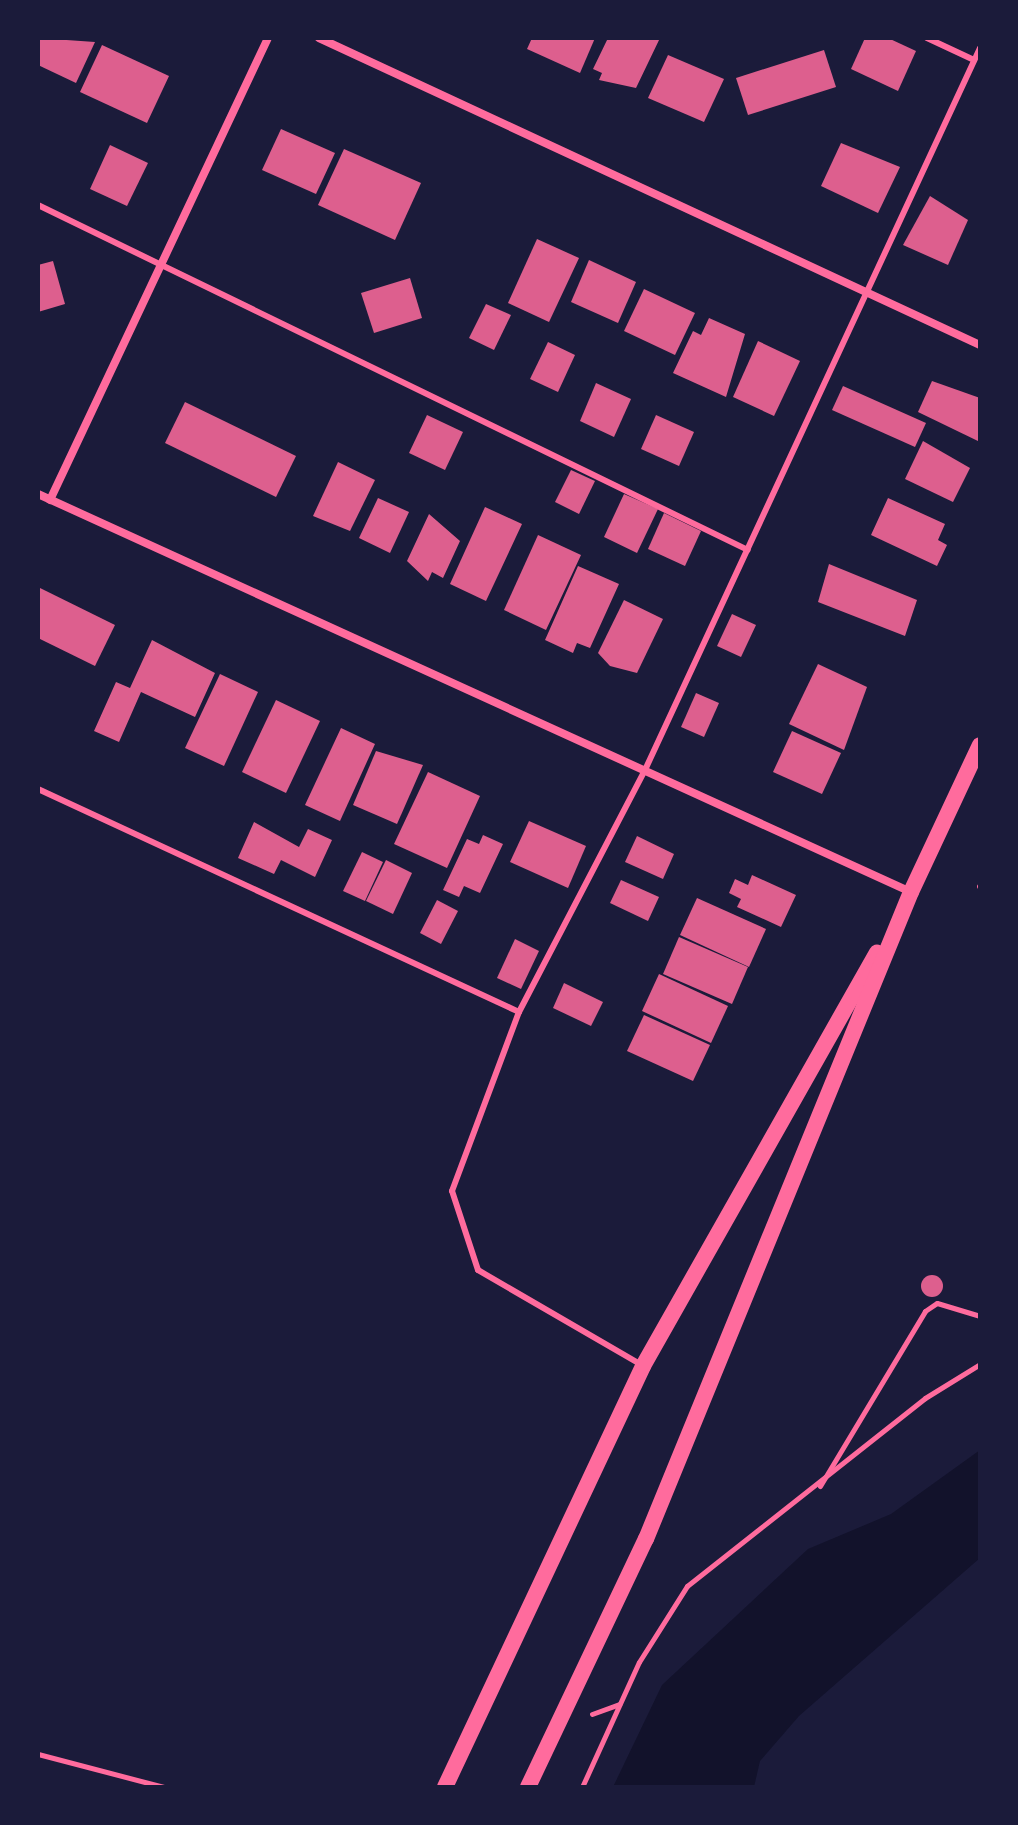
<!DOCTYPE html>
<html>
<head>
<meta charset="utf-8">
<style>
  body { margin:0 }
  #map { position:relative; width:1018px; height:1825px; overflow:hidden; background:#1b1b3a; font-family:"Space Grotesk",sans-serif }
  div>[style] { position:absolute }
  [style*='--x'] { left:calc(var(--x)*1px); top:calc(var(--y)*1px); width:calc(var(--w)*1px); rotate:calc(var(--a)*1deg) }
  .water>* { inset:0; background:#12122b }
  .building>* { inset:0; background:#dd5f8e }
  .round { border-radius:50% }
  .path>* { height:5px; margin:-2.5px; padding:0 2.5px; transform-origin:2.5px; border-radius:2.5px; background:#ff6b9d }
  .service>* { height:6px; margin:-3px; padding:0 3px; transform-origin:3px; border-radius:3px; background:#ff6b9d }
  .minor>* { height:8px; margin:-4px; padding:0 4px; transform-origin:4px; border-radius:4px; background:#ff6b9d }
  .secondary>* { height:16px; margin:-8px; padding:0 8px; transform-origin:8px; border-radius:8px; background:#ff6b9d }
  span { translate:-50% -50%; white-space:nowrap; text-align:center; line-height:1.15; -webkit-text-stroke:6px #1b1b3a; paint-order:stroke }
  .frame { position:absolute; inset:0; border:40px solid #1b1b3a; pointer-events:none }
</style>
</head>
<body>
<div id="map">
  <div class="water">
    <i style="clip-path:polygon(980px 1450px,980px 1558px,799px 1716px,760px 1761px,754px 1787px,613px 1787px,662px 1685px,808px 1549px,891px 1514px)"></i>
  </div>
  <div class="building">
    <i style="clip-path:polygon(38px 38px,95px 42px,76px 83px,38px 65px)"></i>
    <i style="clip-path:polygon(532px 38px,595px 38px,580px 73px,527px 49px)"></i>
    <i style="clip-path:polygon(608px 38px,660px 38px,636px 88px,599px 80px,602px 73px,593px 69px)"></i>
    <i style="clip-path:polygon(865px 38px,888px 38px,916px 51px,898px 91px,851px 69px)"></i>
    <i style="clip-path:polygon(102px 45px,169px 76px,147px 123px,80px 92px)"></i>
    <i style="clip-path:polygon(824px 50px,836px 87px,748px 115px,736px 78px)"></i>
    <i style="clip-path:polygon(668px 55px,724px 79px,704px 122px,648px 98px)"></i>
    <i style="clip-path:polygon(281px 129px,335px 153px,316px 194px,262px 170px)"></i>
    <i style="clip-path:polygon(841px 143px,900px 167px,878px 213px,821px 186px)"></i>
    <i style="clip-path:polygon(110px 145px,148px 163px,127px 206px,90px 189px)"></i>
    <i style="clip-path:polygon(344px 149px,421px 183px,395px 240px,318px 205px)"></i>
    <i style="clip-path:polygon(930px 196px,968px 220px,948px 265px,903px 245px)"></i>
    <i style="clip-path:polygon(537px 239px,579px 258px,549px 322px,508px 303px)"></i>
    <i style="clip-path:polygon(589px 260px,636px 282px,618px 323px,571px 302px)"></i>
    <i style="clip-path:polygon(53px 261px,65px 304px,38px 312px,38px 265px)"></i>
    <i style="clip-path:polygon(410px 278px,422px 318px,374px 333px,361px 293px)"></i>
    <i style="clip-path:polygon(644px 289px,695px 313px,675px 355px,624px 331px)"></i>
    <i style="clip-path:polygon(486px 304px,511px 315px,494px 350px,469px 338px)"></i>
    <i style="clip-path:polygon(709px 318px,745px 334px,726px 397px,673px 373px,693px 331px,701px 335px)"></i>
    <i style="clip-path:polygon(758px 341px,800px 361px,774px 416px,733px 397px)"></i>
    <i style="clip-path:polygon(548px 342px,575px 355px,558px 392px,530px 379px)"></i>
    <i style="clip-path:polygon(932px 381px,980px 398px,980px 442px,918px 412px)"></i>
    <i style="clip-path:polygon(596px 383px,631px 399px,614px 437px,580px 421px)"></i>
    <i style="clip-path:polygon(843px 386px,926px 423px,915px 447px,832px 410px)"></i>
    <i style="clip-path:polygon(185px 402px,296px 456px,276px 497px,165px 443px)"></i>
    <i style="clip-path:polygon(427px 415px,463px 432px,445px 470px,409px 453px)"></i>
    <i style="clip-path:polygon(656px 415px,694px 432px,679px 466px,641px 449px)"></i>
    <i style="clip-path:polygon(923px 441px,970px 468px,953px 502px,905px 479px)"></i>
    <i style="clip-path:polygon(338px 462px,375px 480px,350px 531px,313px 516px)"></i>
    <i style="clip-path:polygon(571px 470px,595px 481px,579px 514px,555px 502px)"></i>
    <i style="clip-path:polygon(624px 494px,658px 509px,637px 553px,604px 537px)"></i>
    <i style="clip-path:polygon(378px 498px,409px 512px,390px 553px,359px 538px)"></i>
    <i style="clip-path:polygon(888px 498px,945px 524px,938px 540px,947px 545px,937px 566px,871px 535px)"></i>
    <i style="clip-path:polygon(485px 507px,522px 524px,486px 601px,450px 584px)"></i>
    <i style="clip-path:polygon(664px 513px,701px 531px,685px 566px,648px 549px)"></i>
    <i style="clip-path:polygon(429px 514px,460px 541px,443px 578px,432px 572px,428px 581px,407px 561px)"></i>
    <i style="clip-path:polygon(538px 535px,581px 555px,546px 630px,504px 610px)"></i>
    <i style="clip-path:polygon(829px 564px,917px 600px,905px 636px,818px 602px)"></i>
    <i style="clip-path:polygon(578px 566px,619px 584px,590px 648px,577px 643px,573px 653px,545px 640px)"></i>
    <i style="clip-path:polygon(38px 587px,115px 625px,95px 666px,38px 638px)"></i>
    <i style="clip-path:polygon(624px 600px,663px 619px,637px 673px,610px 666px,598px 653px)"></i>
    <i style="clip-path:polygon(732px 614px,756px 625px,741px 657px,717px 646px)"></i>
    <i style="clip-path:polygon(152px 640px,215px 673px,195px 717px,141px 692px,119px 742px,94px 731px,116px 682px,130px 688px)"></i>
    <i style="clip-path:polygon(818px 664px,867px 687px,844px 750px,789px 724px)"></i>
    <i style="clip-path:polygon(220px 674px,258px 692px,224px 766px,185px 748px)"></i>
    <i style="clip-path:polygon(696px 693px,719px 703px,704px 737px,681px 727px)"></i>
    <i style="clip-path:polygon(276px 700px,320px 721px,286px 793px,242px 772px)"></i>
    <i style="clip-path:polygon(341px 728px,375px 744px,340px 821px,305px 805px)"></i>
    <i style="clip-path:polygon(792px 731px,841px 753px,822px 794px,773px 772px)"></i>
    <i style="clip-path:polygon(376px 751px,423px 765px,397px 824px,353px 805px)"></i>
    <i style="clip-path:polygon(428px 772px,480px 796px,447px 868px,394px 844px)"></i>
    <i style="clip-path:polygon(529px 821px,586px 846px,568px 888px,510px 862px)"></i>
    <i style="clip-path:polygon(254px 822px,299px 847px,308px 829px,332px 840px,315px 877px,281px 860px,274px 874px,238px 858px)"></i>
    <i style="clip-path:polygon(483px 835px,503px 844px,480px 893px,464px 886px,459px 897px,443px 890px,467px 839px,479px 844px)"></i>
    <i style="clip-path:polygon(637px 836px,674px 854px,663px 879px,625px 862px)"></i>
    <i style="clip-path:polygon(362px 852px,383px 862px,365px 901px,343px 891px)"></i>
    <i style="clip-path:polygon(386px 860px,412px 873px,393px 914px,366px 901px)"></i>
    <i style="clip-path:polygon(752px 875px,796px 895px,781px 927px,737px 907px,741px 899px,729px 893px,735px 879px,748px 885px)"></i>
    <i style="clip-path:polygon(621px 880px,659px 897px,648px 921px,610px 903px)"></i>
    <i style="clip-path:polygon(697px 898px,766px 929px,749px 967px,680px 935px)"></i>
    <i style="clip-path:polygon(437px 900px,458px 911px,441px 944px,420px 933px)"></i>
    <i style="clip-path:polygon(679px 937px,748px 967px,732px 1004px,663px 974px)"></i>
    <i style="clip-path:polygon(515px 939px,539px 951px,521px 989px,497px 978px)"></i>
    <i style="clip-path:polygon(659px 974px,728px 1006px,711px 1043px,642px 1011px)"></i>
    <i style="clip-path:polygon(564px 983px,603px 1002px,591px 1026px,553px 1008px)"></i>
    <i style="clip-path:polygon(644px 1015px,710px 1045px,693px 1081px,627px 1051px)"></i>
    <i class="round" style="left:921px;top:1275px;width:22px;height:22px"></i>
  </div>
  <div class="path">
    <i style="--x:979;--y:886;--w:1;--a:0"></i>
    <i style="--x:820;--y:1486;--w:204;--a:-59"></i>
    <i style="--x:925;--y:1311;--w:14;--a:-34"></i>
    <i style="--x:937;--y:1303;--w:45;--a:16.8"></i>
    <i style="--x:592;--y:1714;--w:29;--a:-20"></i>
    <i style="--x:38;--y:1754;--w:130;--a:14.7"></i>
    <i style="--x:582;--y:1787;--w:137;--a:-65.5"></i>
    <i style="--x:639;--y:1662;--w:90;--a:-57.7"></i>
    <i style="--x:687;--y:1586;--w:303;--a:-38.3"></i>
    <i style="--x:925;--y:1398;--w:65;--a:-31.7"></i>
  </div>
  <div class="service">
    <i style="--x:927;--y:38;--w:52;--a:25.1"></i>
    <i style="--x:38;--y:205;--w:789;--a:25.92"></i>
    <i style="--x:38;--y:789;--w:530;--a:24.87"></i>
    <i style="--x:640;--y:1364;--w:187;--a:-149.9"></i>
    <i style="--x:478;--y:1270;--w:83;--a:-108.2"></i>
    <i style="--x:452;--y:1191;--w:191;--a:-69.5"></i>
    <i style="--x:519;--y:1012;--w:273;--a:-62.5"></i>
    <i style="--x:645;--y:770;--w:796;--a:-65.11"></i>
  </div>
  <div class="minor">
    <i style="--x:319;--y:38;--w:729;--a:24.91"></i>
    <i style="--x:38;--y:494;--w:959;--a:24.51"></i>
    <i style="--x:50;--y:500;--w:511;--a:-64.74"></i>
  </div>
  <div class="secondary">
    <i style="--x:445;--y:1787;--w:465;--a:-64.8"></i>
    <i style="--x:643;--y:1366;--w:475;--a:-60.5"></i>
    <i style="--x:528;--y:1787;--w:275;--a:-64.6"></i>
    <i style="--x:646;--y:1539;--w:699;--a:-67.73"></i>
    <i style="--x:911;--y:892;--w:162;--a:-64.9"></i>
  </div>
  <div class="frame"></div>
</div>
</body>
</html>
